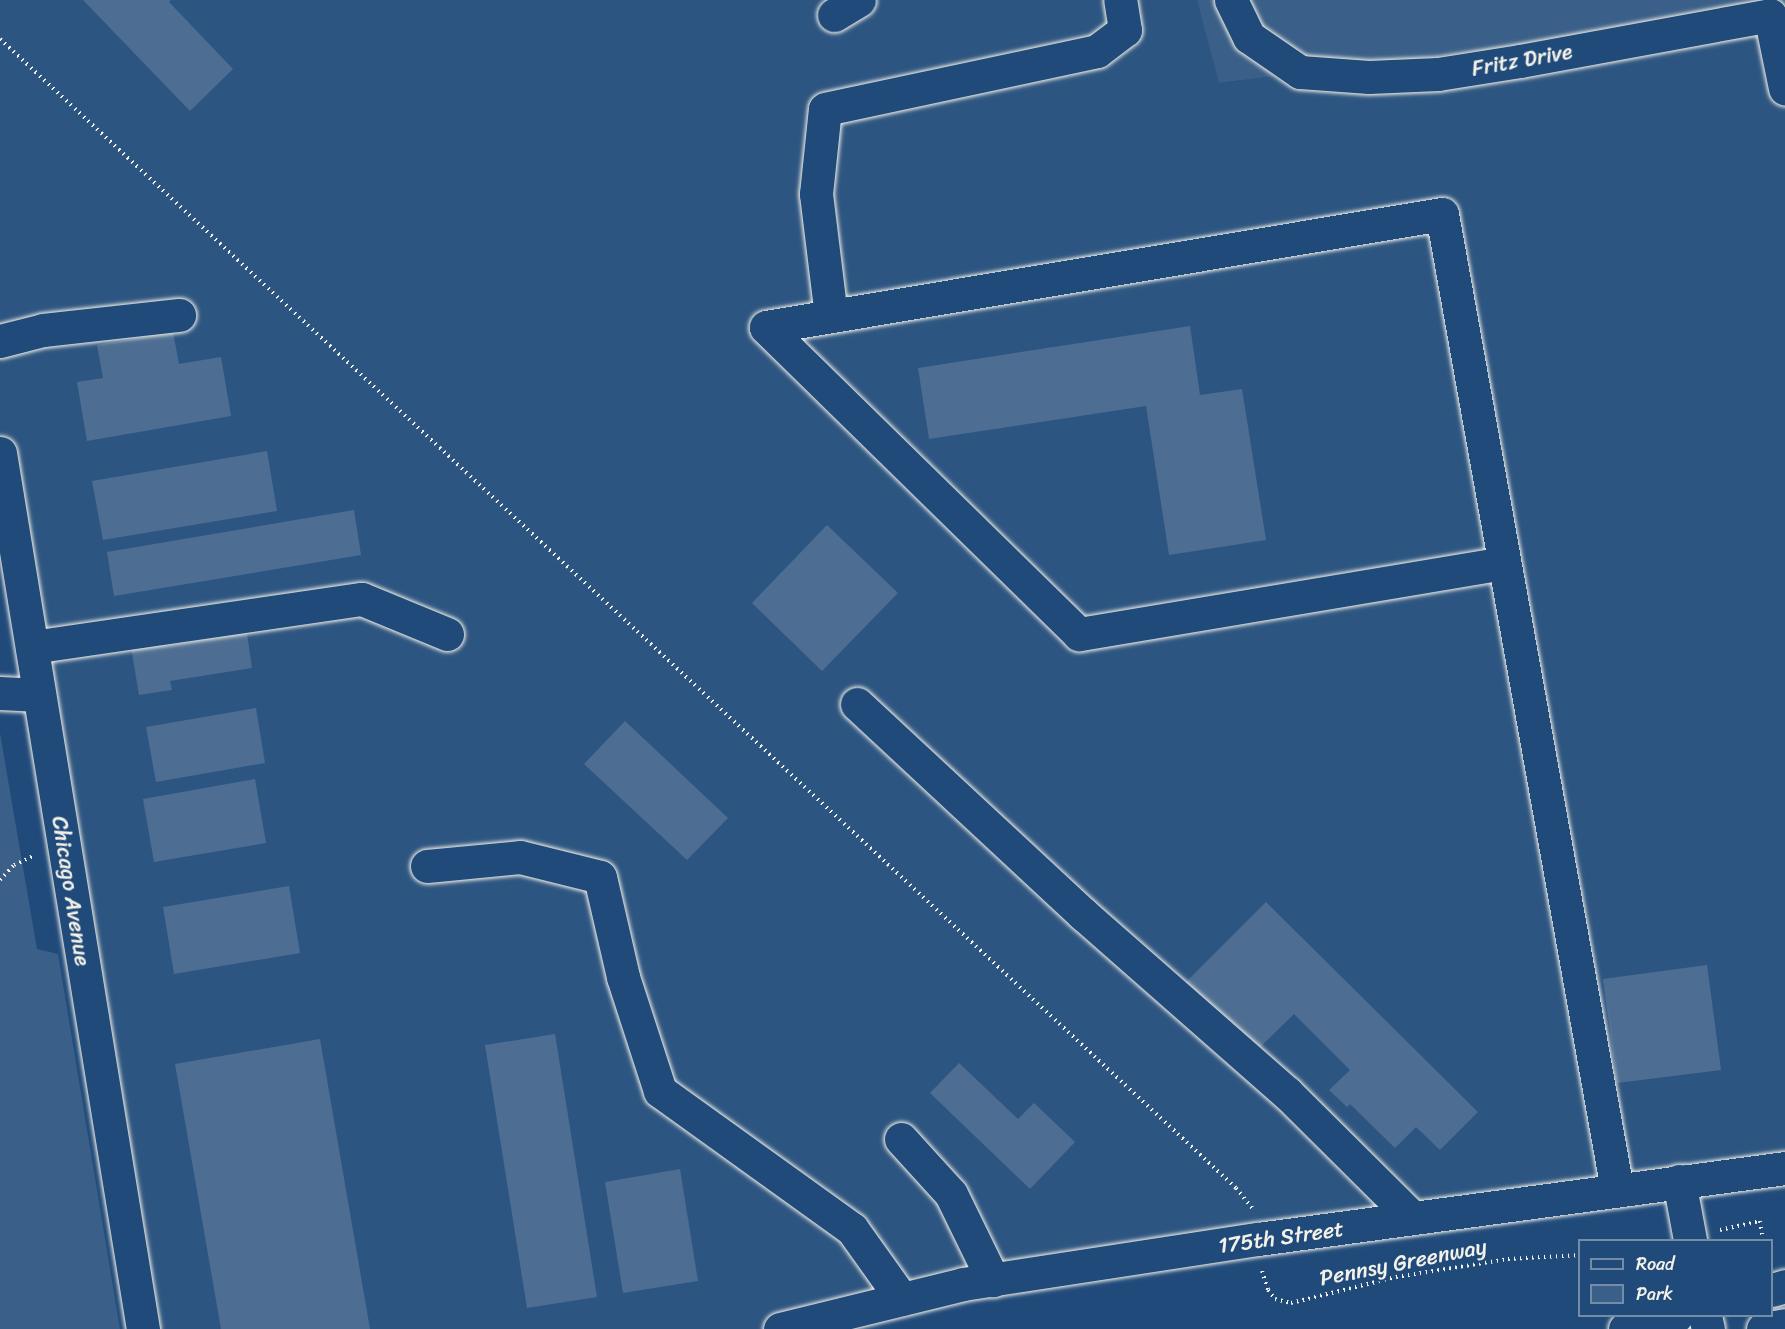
<!DOCTYPE html>
<html>
<head>
<meta charset="utf-8">
<style>
  body { margin:0 }
  #map { position:relative; width:1785px; height:1329px; overflow:hidden; background:#1f4a7a; font-family:Sriracha,sans-serif }
  div>[style] { position:absolute }
  [style*='--x'] { left:calc(var(--x)*1px); top:calc(var(--y)*1px); width:calc(var(--w)*1px); rotate:calc(var(--a)*1deg) }
  .built>* { inset:0; background:#2d5581 }
  .green>* { inset:0; background:#3a5f88 }
  .building>* { inset:0; background:#4d6e92 }
  .path>* { height:4px; margin-top:-2px; transform-origin:0; background:repeating-linear-gradient(90deg,#f4f1e8 0 1.5px,transparent 0 6px) }
  .roads { filter:drop-shadow(0 0 2px #f4f1e8) drop-shadow(0 0 2px #f4f1e8) }
  .minor>* { height:33px; margin:-16.5px; padding:0 16.5px; transform-origin:16.5px; border-radius:16.5px; background:#1f4a7a }
  .highway>* { height:33px; margin:-16.5px; padding:0 16.5px; transform-origin:16.5px; border-radius:16.5px; background:#1f4a7a }
  .bridges { filter:drop-shadow(0 0 2px #f4f1e8) drop-shadow(0 0 2px #f4f1e8) }
  .highway-bridge>* { height:33px; margin:-16.5px; padding:0 16.5px; transform-origin:16.5px; border-radius:16.5px; background:#1f4a7a }
  span { translate:-50% -50%; white-space:nowrap; text-align:center; line-height:1.15; -webkit-text-stroke:4.5px #1f4a7a; paint-order:stroke }
  .street-label { font-size:22px; color:#f4f1e8 }
  .legend { position:absolute; left:1578px; top:1239px; width:195px; height:78px; box-sizing:border-box; background:#1f4a7a; border:2px solid #748da6; margin:0; padding:8px 10px; list-style:none; font-size:18px; color:#f4f1e8 }
  .legend li { display:flex; align-items:center; gap:12px; height:30px }
  .legend b { width:30px; border:2px solid #748da6 }
</style>
</head>
<body>
<div id="map">
  <div class="built">
    <i style="clip-path:polygon(0 0,1197px 0,1220px 83px,1770px 15px,1785px 107px,1785px 1171px,769px 1329px,143px 1329px,0 454px)"></i>
  </div>
  <div class="green">
    <i style="clip-path:polygon(1197px 0,1785px 0,1785px 108px,1770px 15px,1219px 83px)"></i>
    <i style="clip-path:polygon(0 733px,37px 949px,58px 954px,120px 1329px,0 1329px)"></i>
  </div>
  <div class="building">
    <i style="clip-path:polygon(83px 0,171px 0,169px 2px,233px 69px,190px 111px)"></i>
    <i style="clip-path:polygon(1190px 326px,1200px 395px,1242px 389px,1266px 540px,1169px 555px,1146px 406px,929px 439px,918px 368px)"></i>
    <i style="clip-path:polygon(173px 332px,179px 364px,221px 357px,231px 416px,87px 441px,77px 382px,103px 378px,97px 345px)"></i>
    <i style="clip-path:polygon(267px 451px,277px 511px,103px 540px,92px 481px)"></i>
    <i style="clip-path:polygon(354px 510px,361px 555px,114px 596px,107px 552px)"></i>
    <i style="clip-path:polygon(827px 525px,898px 593px,822px 671px,752px 603px)"></i>
    <i style="clip-path:polygon(247px 633px,252px 668px,170px 681px,172px 690px,139px 695px,130px 641px,164px 636px,166px 646px)"></i>
    <i style="clip-path:polygon(256px 708px,265px 763px,156px 782px,146px 727px)"></i>
    <i style="clip-path:polygon(625px 721px,728px 818px,687px 860px,584px 764px)"></i>
    <i style="clip-path:polygon(255px 779px,266px 843px,154px 862px,143px 799px)"></i>
    <i style="clip-path:polygon(289px 886px,300px 953px,174px 974px,163px 907px)"></i>
    <i style="clip-path:polygon(1266px 902px,1478px 1112px,1440px 1150px,1416px 1127px,1395px 1148px,1350px 1104px,1347px 1107px,1329px 1090px,1350px 1070px,1294px 1014px,1250px 1057px,1180px 988px)"></i>
    <i style="clip-path:polygon(1707px 965px,1721px 1070px,1617px 1083px,1603px 979px)"></i>
    <i style="clip-path:polygon(555px 1034px,597px 1297px,527px 1308px,485px 1045px)"></i>
    <i style="clip-path:polygon(320px 1039px,370px 1329px,221px 1329px,175px 1064px)"></i>
    <i style="clip-path:polygon(959px 1063px,1018px 1119px,1034px 1103px,1075px 1142px,1030px 1189px,930px 1093px)"></i>
    <i style="clip-path:polygon(680px 1169px,698px 1281px,623px 1293px,605px 1182px)"></i>
  </div>
  <div class="path">
    <i style="--x:0;--y:39;--w:1688;--a:42.91"></i>
    <i style="--x:1236;--y:1188;--w:26;--a:51"></i>
    <i style="--x:0;--y:880;--w:21;--a:-47"></i>
    <i style="--x:14;--y:865;--w:23;--a:-25"></i>
    <i style="--x:1720;--y:1230;--w:41;--a:-12.7"></i>
    <i style="--x:1760;--y:1221;--w:19;--a:81"></i>
    <i style="--x:1262;--y:1271;--w:20;--a:72"></i>
    <i style="--x:1268;--y:1290;--w:11;--a:52"></i>
    <i style="--x:1275;--y:1299;--w:16;--a:14"></i>
    <i style="--x:1291;--y:1303;--w:108;--a:-13.9"></i>
    <i style="--x:1396;--y:1277;--w:113;--a:-9.1"></i>
    <i style="--x:1508;--y:1259;--w:72;--a:-3.2"></i>
  </div>
  <div class="roads">
    <div class="minor">
      <i style="--x:1231;--y:0;--w:41;--a:64.1"></i>
      <i style="--x:1249;--y:37;--w:62;--a:34.5"></i>
      <i style="--x:1300;--y:72;--w:69;--a:4.1"></i>
      <i style="--x:1369;--y:77;--w:69;--a:-2.5"></i>
      <i style="--x:1438;--y:74;--w:83;--a:-9"></i>
      <i style="--x:1520;--y:61;--w:254;--a:-10.4"></i>
      <i style="--x:1770;--y:15;--w:75;--a:78.4"></i>
      <i style="--x:834;--y:15;--w:29;--a:-31"></i>
      <i style="--x:831;--y:316;--w:123;--a:-97"></i>
      <i style="--x:816;--y:194;--w:85;--a:-84"></i>
      <i style="--x:825;--y:109;--w:278;--a:-12"></i>
      <i style="--x:1097;--y:51;--w:35;--a:-37"></i>
      <i style="--x:1125;--y:30;--w:30;--a:-99"></i>
      <i style="--x:0;--y:341;--w:44;--a:-14.3"></i>
      <i style="--x:43;--y:330;--w:137;--a:-6.3"></i>
      <i style="--x:0;--y:453;--w:888;--a:80.73"></i>
      <i style="--x:1504;--y:563;--w:431;--a:170.5"></i>
      <i style="--x:1079;--y:634;--w:438;--a:-135.6"></i>
      <i style="--x:766;--y:327;--w:685;--a:-9.49"></i>
      <i style="--x:1442;--y:214;--w:992;--a:79.83"></i>
      <i style="--x:32;--y:647;--w:333;--a:-8.3"></i>
      <i style="--x:362;--y:599;--w:92;--a:22.4"></i>
      <i style="--x:0;--y:693;--w:39;--a:3"></i>
      <i style="--x:857;--y:704;--w:309;--a:42.9"></i>
      <i style="--x:1083;--y:914;--w:271;--a:41.3"></i>
      <i style="--x:1287;--y:1093;--w:177;--a:44.8"></i>
      <i style="--x:427;--y:866;--w:93;--a:-5.5"></i>
      <i style="--x:520;--y:857;--w:82;--a:14"></i>
      <i style="--x:600;--y:877;--w:103;--a:77"></i>
      <i style="--x:623;--y:977;--w:120;--a:72"></i>
      <i style="--x:660;--y:1091;--w:236;--a:35.7"></i>
      <i style="--x:852;--y:1229;--w:86;--a:54.5"></i>
      <i style="--x:901;--y:1139;--w:74;--a:47.7"></i>
      <i style="--x:951;--y:1194;--w:96;--a:64"></i>
      <i style="--x:1679;--y:1181;--w:60;--a:79.4"></i>
      <i style="--x:1705;--y:1316;--w:13;--a:77"></i>
      <i style="--x:780;--y:1329;--w:188;--a:-13.8"></i>
      <i style="--x:963;--y:1284;--w:298;--a:-8.7"></i>
      <i style="--x:1258;--y:1239;--w:532;--a:-7.67"></i>
    </div>
    <div class="highway">
      <i style="--x:1772;--y:1290;--w:14;--a:-17"></i>
      <i style="--x:1625;--y:1329;--w:53;--a:-14.3"></i>
    </div>
  </div>
  <div class="bridges">
    <div class="highway-bridge">
      <i style="--x:1763;--y:1329;--w:22;--a:-10"></i>
    </div>
  </div>
  <div class="street-label">
    <span style="left:1522px;top:60px;rotate:-10deg">Fritz Drive</span>
    <span style="left:71px;top:891px;rotate:81deg">Chicago Avenue</span>
    <span style="left:1281px;top:1237px;rotate:-8deg">175th Street</span>
    <span style="left:1403px;top:1262px;rotate:-11deg">Pennsy Greenway</span>
  </div>
  <ul class="legend">
  <li><b style="height:8px;background:#1f4a7a"></b>Road</li>
  <li><b style="height:16px;background:#3a5f88"></b>Park</li>
  </ul>
</div>
</body>
</html>
